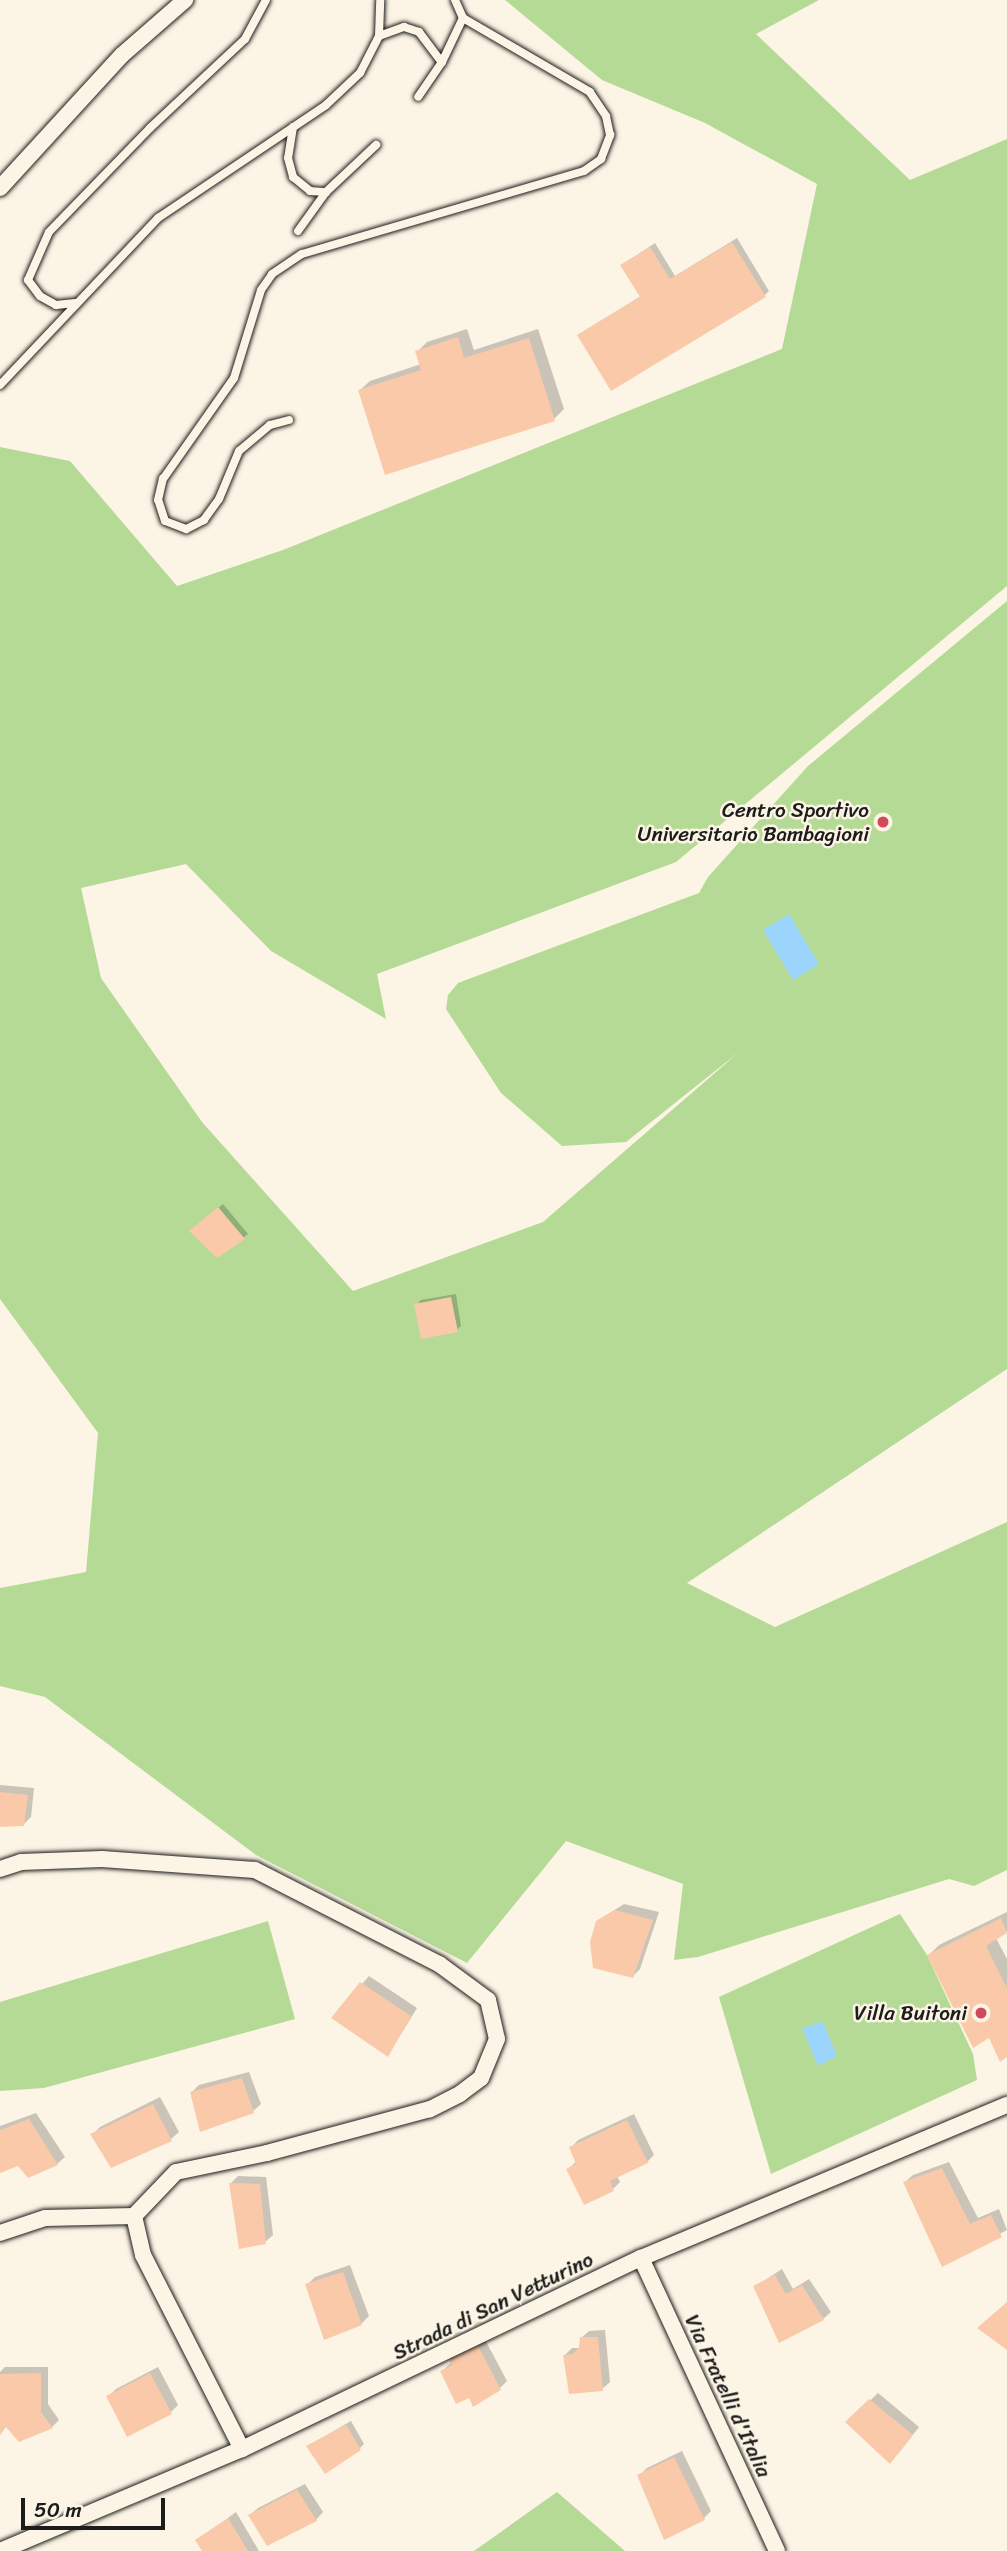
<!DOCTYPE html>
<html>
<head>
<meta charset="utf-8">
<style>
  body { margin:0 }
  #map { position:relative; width:1007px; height:2551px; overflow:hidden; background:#fcf5e5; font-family:Sriracha,sans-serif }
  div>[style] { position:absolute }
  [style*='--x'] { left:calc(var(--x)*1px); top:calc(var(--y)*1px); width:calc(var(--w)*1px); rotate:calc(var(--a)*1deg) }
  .green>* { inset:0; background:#b5da96 }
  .water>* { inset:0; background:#9cd5fc }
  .shadow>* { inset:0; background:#0003 }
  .building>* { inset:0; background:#fac9a9 }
  .roads { filter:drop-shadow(0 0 2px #1c1c1c) drop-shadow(0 0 2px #1c1c1c) }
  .lane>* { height:8px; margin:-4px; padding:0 4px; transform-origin:4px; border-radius:4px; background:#fcf5e5 }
  .street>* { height:16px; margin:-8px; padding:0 8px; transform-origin:8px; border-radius:8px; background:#fcf5e5 }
  .dots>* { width:19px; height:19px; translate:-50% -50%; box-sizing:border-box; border:4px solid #fcf5e5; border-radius:50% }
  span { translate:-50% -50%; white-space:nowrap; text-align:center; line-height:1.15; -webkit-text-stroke:5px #fcf5e5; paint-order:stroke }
  .poi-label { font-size:21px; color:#1c1c1c }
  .right { translate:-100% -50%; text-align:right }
  .street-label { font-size:21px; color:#1c1c1c }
  .scale { position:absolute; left:21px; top:2498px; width:144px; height:32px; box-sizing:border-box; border:4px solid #1c1c1c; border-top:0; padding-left:9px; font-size:21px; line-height:24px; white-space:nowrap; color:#1c1c1c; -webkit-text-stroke:5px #fcf5e5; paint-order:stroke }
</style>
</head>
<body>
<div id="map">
  <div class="green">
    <i style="clip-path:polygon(505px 0,819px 0,756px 34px,910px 180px,1007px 139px,1007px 586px,676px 862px,377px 974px,386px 1019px,271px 951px,186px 864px,81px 888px,101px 978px,202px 1122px,353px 1291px,543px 1222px,739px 1052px,626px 1142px,562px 1146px,501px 1093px,446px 1009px,448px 995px,458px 983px,699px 893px,708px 877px,808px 766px,1007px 601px,1007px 1369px,687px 1583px,775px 1627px,1007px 1522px,1007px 1870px,974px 1886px,949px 1879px,698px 1957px,674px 1960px,683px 1884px,566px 1841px,467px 1963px,256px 1855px,45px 1697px,0 1686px,0 1588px,86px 1572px,98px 1433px,0 1299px,0 447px,70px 461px,177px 586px,283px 550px,782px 349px,817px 184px,705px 123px,602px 80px)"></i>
    <i style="clip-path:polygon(900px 1914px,927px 1955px,973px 2054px,977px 2080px,771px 2174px,719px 1997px)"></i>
    <i style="clip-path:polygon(268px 1921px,295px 2019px,44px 2088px,0 2091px,0 2002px)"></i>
    <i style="clip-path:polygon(557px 2492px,625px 2551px,474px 2551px)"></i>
  </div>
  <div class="water">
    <i style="clip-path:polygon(789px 914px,819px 964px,793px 980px,763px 930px)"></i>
    <i style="clip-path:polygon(823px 2022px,837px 2056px,818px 2066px,802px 2028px)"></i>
  </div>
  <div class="shadow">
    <i style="clip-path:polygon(737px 238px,769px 291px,765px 295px,584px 331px,641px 296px,622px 265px,655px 243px,675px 276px)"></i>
    <i style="clip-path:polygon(467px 329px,474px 350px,538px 329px,564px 409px,554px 419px,360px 390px,370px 381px,421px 364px,417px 352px,427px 342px)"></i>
    <i style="clip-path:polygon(223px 1204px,248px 1234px,243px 1238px,195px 1227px)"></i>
    <i style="clip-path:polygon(456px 1294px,461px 1326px,457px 1330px,416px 1305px,421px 1300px)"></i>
    <i style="clip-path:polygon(0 1785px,34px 1788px,31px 1817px,23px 1825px,0 1825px)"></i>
    <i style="clip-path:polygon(624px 1904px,659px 1912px,640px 1969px,632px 1977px,597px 1921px)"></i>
    <i style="clip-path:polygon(1007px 1912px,1007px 1931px,996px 1938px,1007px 1959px,1007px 2055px,929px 1955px,939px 1945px)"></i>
    <i style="clip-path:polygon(369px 1976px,417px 2008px,388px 2055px,362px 1984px)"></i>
    <i style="clip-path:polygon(249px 2072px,261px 2104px,253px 2111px,201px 2129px,191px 2093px,199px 2085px)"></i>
    <i style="clip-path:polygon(160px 2097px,179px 2132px,171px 2139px,112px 2166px,93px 2134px,100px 2127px)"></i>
    <i style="clip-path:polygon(36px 2113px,65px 2157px,57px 2164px,29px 2176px,19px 2164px,0 2172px,0 2126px)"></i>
    <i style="clip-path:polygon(634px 2114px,654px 2155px,647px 2162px,617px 2176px,620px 2182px,613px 2189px,568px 2169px,577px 2161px,571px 2148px,578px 2140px)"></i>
    <i style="clip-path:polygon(949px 2162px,978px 2218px,999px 2209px,1007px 2230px,942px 2265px,905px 2182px,913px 2175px)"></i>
    <i style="clip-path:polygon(238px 2176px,266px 2177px,273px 2235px,265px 2242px,231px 2183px)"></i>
    <i style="clip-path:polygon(350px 2265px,369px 2316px,361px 2324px,307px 2285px,315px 2277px)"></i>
    <i style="clip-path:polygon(782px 2269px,793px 2289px,809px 2279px,831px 2312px,823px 2319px,779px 2341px,756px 2286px)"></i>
    <i style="clip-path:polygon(605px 2330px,610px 2382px,602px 2389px,564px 2356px,572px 2348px,581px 2348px,581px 2338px,589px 2331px)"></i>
    <i style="clip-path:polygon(482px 2334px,507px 2381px,500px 2388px,470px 2395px,442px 2371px)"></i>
    <i style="clip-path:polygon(5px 2367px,48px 2367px,48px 2404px,59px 2420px,52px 2427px,7px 2425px,0 2435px,0 2372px)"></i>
    <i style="clip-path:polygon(158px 2367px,178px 2405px,171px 2412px,108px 2397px,116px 2389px)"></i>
    <i style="clip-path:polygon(878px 2393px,919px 2427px,897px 2455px,848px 2422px)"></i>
    <i style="clip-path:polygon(351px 2421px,364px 2444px,359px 2449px,308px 2446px)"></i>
    <i style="clip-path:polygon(682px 2451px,711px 2511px,703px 2519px,639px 2476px,647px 2468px)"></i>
    <i style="clip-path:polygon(305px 2484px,323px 2512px,316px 2520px,250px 2515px,258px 2508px)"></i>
    <i style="clip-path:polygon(236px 2512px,259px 2551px,204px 2551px,198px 2540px)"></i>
  </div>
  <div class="building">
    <i style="clip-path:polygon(732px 242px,766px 297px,611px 391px,577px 335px,640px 297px,620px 265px,650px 247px,670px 279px)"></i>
    <i style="clip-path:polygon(458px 337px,464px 358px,529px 338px,555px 421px,385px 475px,358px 390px,421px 370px,415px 351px)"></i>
    <i style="clip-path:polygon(218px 1207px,245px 1239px,217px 1258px,189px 1231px)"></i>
    <i style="clip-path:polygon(451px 1297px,458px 1332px,421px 1339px,414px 1304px)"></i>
    <i style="clip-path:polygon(0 1792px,28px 1795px,24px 1826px,0 1827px)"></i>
    <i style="clip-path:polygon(615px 1910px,653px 1920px,633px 1978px,593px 1968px,590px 1942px,596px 1921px)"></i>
    <i style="clip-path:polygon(1001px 1918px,1007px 1933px,986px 1946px,1007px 1988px,1007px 2057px,1000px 2062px,989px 2038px,973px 2048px,927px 1955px)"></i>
    <i style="clip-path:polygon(360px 1982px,411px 2016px,388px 2057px,331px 2018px)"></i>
    <i style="clip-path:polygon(242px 2078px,254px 2113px,200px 2132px,190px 2092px)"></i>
    <i style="clip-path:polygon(153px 2104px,172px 2141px,111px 2168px,90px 2134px)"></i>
    <i style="clip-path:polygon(29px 2119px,58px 2165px,28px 2178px,18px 2166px,0 2173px,0 2130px)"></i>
    <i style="clip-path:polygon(627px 2120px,648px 2163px,610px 2181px,614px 2191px,584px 2205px,566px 2169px,576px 2164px,569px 2147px)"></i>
    <i style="clip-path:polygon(942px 2168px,970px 2224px,991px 2215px,1002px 2237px,942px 2267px,903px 2182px)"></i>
    <i style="clip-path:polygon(229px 2183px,260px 2184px,266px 2244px,239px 2249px)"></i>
    <i style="clip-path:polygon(343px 2272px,362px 2325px,324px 2340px,305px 2284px)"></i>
    <i style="clip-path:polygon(775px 2275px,786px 2294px,802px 2285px,824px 2320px,779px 2343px,753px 2286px)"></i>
    <i style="clip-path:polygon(1007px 2302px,1007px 2350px,977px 2328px)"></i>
    <i style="clip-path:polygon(580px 2337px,598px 2337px,603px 2391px,569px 2394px,563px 2355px,573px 2354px,579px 2347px)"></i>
    <i style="clip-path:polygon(475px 2340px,501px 2390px,473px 2407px,469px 2398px,456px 2404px,440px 2371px,452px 2365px,447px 2354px)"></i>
    <i style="clip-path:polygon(41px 2373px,41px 2412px,53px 2428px,19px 2442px,5px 2426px,0 2435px,0 2374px)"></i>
    <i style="clip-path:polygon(150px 2373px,172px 2414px,127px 2437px,106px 2396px)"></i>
    <i style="clip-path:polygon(869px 2399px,913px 2435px,890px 2464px,845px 2422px)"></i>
    <i style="clip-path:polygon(346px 2425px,361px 2450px,325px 2474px,306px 2446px)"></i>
    <i style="clip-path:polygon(674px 2457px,705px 2520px,664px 2540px,637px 2475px)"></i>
    <i style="clip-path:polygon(297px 2490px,317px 2521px,267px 2546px,248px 2515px)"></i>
    <i style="clip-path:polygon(228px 2518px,248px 2551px,202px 2551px,195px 2540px)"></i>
  </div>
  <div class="roads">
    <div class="lane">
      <i style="--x:379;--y:36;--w:27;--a:-20"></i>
      <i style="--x:404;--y:27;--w:16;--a:18"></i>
      <i style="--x:419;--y:32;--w:38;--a:53"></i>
      <i style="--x:442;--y:62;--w:42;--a:124.4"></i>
      <i style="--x:442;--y:62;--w:49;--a:-64.5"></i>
      <i style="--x:293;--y:127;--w:31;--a:99"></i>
      <i style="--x:288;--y:158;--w:20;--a:75"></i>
      <i style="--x:293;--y:177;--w:22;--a:39"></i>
      <i style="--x:310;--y:191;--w:16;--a:4"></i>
      <i style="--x:326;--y:192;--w:69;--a:-43.2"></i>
      <i style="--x:298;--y:231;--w:48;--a:-54.3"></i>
      <i style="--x:75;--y:303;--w:19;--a:174"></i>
      <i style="--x:56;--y:305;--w:18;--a:-151"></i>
      <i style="--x:40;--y:296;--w:20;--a:-127"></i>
      <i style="--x:28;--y:280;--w:52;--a:-66.4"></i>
      <i style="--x:49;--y:232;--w:145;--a:-45.8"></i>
      <i style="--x:150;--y:128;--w:130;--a:-43.1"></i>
      <i style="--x:245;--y:39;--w:44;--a:-61.7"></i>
      <i style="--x:0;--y:385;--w:230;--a:-46.6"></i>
      <i style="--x:158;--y:218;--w:202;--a:-33.9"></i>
      <i style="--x:326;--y:105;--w:47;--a:-43.3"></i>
      <i style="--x:360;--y:73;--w:42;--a:-62.8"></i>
      <i style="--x:379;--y:36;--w:36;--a:-88"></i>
      <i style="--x:289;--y:420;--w:20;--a:165"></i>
      <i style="--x:270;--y:425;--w:40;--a:140"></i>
      <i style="--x:239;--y:451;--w:52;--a:112.6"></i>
      <i style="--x:219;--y:499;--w:26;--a:126"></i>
      <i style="--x:204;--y:520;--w:20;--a:153"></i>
      <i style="--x:186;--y:529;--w:22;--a:-159"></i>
      <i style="--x:165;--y:521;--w:22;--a:-108"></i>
      <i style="--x:158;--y:500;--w:22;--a:-77"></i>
      <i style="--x:163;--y:479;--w:123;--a:-54.9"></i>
      <i style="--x:234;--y:378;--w:92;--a:-72.9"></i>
      <i style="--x:261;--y:290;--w:19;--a:-55"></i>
      <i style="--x:272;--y:274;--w:36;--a:-34"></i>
      <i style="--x:302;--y:254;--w:294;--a:-16.4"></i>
      <i style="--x:584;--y:171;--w:21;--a:-35"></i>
      <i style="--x:601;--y:159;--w:26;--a:-69"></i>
      <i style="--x:610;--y:135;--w:19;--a:-102"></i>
      <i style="--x:606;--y:116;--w:29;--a:-124"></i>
      <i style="--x:590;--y:92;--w:147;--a:-149.8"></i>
      <i style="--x:463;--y:18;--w:20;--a:-114"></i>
    </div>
    <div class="street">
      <i style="--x:0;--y:188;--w:180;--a:-47.5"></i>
      <i style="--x:122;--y:55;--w:84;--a:-41.1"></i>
      <i style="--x:0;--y:1869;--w:22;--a:-18"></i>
      <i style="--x:21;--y:1862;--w:81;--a:-2.1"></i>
      <i style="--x:102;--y:1859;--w:153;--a:4.1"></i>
      <i style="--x:255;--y:1870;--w:207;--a:27.1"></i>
      <i style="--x:439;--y:1964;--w:61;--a:36.3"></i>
      <i style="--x:488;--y:2000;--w:40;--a:77"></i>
      <i style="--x:497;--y:2039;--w:42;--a:112.3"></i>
      <i style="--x:481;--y:2078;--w:26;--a:143"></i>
      <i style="--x:460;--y:2094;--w:34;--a:153"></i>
      <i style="--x:430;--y:2109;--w:169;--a:164.9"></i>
      <i style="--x:267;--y:2153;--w:93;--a:168.2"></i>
      <i style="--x:176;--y:2172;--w:61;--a:133.7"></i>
      <i style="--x:134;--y:2216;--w:40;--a:77"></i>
      <i style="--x:143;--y:2255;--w:218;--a:63"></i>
      <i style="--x:0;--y:2233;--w:47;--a:-18.4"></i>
      <i style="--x:45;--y:2218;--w:89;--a:-1.3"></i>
      <i style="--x:641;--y:2258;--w:323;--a:65.1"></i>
      <i style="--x:0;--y:2551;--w:263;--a:-22.9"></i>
      <i style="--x:242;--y:2449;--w:442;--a:-25.6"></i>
      <i style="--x:641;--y:2258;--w:397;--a:-22.7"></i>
    </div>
  </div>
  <div class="dots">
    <i style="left:883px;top:822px;background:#d1495b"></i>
    <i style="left:981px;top:2013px;background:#d1495b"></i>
  </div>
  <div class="poi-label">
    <span class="right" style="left:869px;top:822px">Centro Sportivo<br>Universitario Bambagioni</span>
    <span class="right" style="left:967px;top:2013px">Villa Buitoni</span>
  </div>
  <div class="street-label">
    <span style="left:493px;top:2306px;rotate:-26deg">Strada di San Vetturino</span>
    <span style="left:728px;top:2396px;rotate:65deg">Via Fratelli d'Italia</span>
  </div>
  <div class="scale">50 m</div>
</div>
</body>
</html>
